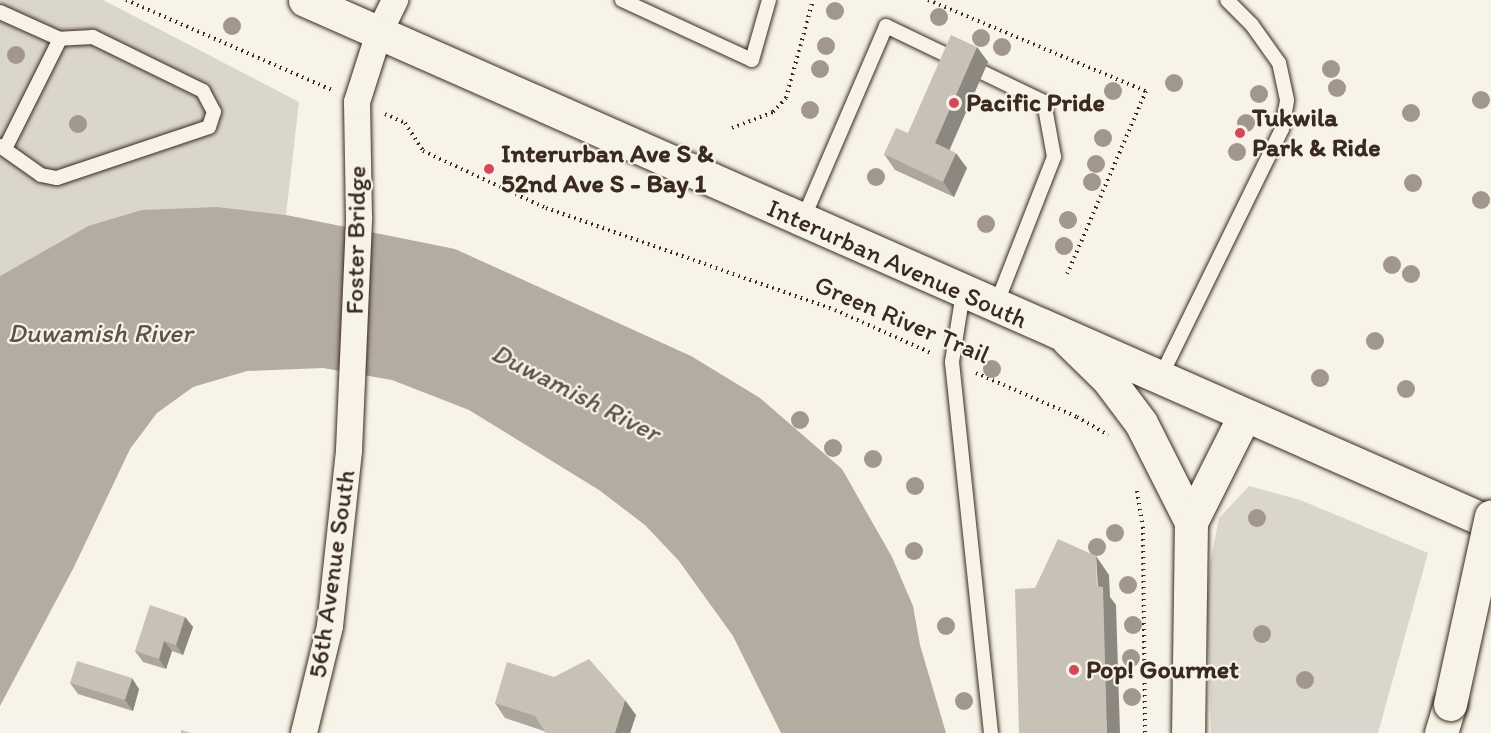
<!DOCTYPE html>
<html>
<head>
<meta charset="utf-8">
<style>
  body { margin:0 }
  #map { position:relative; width:1491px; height:733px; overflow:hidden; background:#f7f3e8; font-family:Itim,sans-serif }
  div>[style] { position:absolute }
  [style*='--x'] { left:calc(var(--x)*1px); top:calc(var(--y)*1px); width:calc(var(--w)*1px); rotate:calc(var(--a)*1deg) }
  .green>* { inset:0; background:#dbd6cb }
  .water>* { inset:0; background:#b4aca0 }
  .path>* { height:4px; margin-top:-2px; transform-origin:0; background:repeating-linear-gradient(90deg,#3b2a1e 0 1.5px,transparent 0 6px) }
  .roads { filter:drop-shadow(0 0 2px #3b2a1e) drop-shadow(0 0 2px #3b2a1e) }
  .lane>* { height:14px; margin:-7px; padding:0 7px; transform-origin:7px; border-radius:7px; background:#f7f3e8 }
  .street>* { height:26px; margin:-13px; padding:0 13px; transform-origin:13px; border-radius:13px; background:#f7f3e8 }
  .secondary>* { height:33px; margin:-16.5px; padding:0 16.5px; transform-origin:16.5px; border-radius:16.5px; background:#f7f3e8 }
  .highway>* { height:33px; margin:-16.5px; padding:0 16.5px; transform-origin:16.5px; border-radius:16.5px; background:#f7f3e8 }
  .bridges { filter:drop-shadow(0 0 2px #3b2a1e) drop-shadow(0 0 2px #3b2a1e) }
  .highway-bridge>* { height:33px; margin:-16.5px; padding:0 16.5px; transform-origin:16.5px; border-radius:16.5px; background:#f7f3e8 }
  .trees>* { width:18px; height:18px; margin:-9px; border-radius:50%; background:#a1978c }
  .wall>* { inset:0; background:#aca69d }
  .shaded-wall>* { inset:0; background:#8c877f }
  .building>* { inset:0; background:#c8c1b6 }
  .dots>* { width:16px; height:16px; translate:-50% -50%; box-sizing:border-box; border:3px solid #f7f3e8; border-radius:50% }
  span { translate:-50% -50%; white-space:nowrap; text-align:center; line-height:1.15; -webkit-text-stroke:4.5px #f7f3e8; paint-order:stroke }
  .poi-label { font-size:26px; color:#3b2a1e; font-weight:700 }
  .left { translate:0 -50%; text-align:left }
  .street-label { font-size:26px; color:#3b2a1e }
  .water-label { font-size:27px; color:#5f5145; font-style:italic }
</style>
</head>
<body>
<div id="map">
  <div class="green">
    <i style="clip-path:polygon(0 0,103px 0,299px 102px,286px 215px,218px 207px,88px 226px,0 276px)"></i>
    <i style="clip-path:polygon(1249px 486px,1300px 500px,1428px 553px,1378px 733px,1211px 733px,1207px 605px,1210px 564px,1219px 518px)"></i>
  </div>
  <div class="water">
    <i style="clip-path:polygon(218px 207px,286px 215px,455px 249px,691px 356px,760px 398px,842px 469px,892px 557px,913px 606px,920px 645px,946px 733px,781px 733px,733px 636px,679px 561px,645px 525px,599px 490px,469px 410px,392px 380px,323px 368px,247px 371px,193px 387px,157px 413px,130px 449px,74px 567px,0 706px,0 276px,88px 226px,142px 210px)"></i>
  </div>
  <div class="path">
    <i style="--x:126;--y:0;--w:225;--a:23.6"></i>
    <i style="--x:928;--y:0;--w:236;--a:22.7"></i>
    <i style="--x:1146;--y:91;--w:199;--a:113.3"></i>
    <i style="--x:385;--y:114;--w:22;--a:24"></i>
    <i style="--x:405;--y:123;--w:33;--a:57"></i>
    <i style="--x:423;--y:151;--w:136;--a:24.9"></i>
    <i style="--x:546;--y:208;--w:306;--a:19.4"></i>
    <i style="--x:835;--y:310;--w:105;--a:24.1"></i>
    <i style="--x:732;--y:128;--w:44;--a:-21.3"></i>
    <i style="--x:773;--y:112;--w:19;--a:-47"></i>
    <i style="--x:786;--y:98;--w:102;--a:-74.6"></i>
    <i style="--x:976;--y:373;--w:110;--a:23.5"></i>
    <i style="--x:1077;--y:417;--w:36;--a:30"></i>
    <i style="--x:1137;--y:491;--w:36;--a:81"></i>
    <i style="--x:1143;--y:527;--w:206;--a:89.4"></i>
  </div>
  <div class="roads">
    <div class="lane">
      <i style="--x:622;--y:0;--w:143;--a:24.8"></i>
      <i style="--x:752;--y:60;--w:62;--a:-74.2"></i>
      <i style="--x:0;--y:12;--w:66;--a:24.2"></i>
      <i style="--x:0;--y:146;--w:50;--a:35.3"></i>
      <i style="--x:41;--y:175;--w:16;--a:11"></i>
      <i style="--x:57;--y:178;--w:160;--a:-18.5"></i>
      <i style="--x:209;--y:127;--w:16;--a:-72"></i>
      <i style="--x:214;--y:112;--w:24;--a:-118"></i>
      <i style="--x:203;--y:91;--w:123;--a:-153.9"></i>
      <i style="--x:93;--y:37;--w:33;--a:177"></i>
      <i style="--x:60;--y:39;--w:123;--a:116.6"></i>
      <i style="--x:803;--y:219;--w:210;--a:-66.7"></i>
      <i style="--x:886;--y:26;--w:175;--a:25.7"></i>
      <i style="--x:1044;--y:102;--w:56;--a:79.7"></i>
      <i style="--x:1054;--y:157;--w:159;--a:111.4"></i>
      <i style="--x:963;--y:293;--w:70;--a:99.1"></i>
      <i style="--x:952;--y:362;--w:373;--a:84"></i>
      <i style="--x:1160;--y:378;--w:277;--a:-63.9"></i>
      <i style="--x:1282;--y:129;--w:29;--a:-80"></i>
      <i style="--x:1287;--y:100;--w:38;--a:-102"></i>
      <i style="--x:1279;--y:63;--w:47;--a:-125.4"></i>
      <i style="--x:1252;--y:25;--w:35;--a:-135"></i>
    </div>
    <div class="street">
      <i style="--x:304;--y:733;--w:110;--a:-76.3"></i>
      <i style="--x:330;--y:626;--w:177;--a:-83.8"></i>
      <i style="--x:349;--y:450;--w:233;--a:-87.5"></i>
      <i style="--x:359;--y:217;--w:115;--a:-91"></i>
      <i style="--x:357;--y:102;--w:72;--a:-72.3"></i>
      <i style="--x:379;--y:33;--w:37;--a:-64"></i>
    </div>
    <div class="secondary">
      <i style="--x:305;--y:0;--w:1296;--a:23.8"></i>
    </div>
    <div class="highway">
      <i style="--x:1068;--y:340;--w:56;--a:44.3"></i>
      <i style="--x:1108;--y:379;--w:55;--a:53.1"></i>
      <i style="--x:1141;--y:423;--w:111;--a:63.2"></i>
      <i style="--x:1191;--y:522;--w:211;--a:90.8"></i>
      <i style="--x:1191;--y:522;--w:119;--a:-63.4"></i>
      <i style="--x:1441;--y:733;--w:30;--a:-73"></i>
    </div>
  </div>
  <div class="bridges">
    <div class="highway-bridge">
      <i style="--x:1450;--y:704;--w:192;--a:-77.7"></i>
    </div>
  </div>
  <div class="trees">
    <i style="left:835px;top:11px"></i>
    <i style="left:939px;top:17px"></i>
    <i style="left:232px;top:26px"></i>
    <i style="left:981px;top:38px"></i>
    <i style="left:826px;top:46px"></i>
    <i style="left:1002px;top:47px"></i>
    <i style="left:16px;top:55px"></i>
    <i style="left:820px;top:69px"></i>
    <i style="left:1331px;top:69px"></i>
    <i style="left:1174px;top:83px"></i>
    <i style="left:1337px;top:88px"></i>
    <i style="left:1113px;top:91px"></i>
    <i style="left:1259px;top:94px"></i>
    <i style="left:1481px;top:100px"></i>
    <i style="left:810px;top:110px"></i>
    <i style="left:1411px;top:113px"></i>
    <i style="left:1246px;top:123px"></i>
    <i style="left:78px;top:124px"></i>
    <i style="left:1103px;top:138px"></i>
    <i style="left:1237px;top:152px"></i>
    <i style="left:1096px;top:164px"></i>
    <i style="left:876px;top:177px"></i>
    <i style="left:1092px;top:182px"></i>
    <i style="left:1413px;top:183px"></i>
    <i style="left:1481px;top:200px"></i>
    <i style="left:1068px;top:220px"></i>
    <i style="left:986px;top:224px"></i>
    <i style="left:1064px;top:246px"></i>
    <i style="left:1392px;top:265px"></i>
    <i style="left:1411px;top:274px"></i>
    <i style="left:1375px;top:341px"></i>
    <i style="left:992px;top:369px"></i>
    <i style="left:1320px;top:378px"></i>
    <i style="left:1406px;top:389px"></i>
    <i style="left:800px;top:420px"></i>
    <i style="left:833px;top:448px"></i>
    <i style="left:873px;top:459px"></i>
    <i style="left:915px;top:486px"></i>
    <i style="left:1257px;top:518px"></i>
    <i style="left:1115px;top:533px"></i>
    <i style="left:1097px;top:547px"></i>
    <i style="left:914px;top:551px"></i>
    <i style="left:1128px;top:585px"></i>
    <i style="left:1133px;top:625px"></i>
    <i style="left:946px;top:626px"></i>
    <i style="left:1262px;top:634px"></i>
    <i style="left:1131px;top:658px"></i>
    <i style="left:1305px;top:680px"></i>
    <i style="left:1132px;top:697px"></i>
    <i style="left:964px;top:701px"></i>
  </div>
  <div class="wall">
    <i style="clip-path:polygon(977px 47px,988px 62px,949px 149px,967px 168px,954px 197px,895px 170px,884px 154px,908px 133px)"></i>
    <i style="clip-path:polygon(185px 617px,193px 627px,183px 655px,172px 651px,166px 669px,143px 662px,135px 651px)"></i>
    <i style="clip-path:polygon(70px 683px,139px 689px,133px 711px,78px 694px)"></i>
    <i style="clip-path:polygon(495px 703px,636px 715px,630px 733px,546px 733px,544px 731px,505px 718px)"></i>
  </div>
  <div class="shaded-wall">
    <i style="clip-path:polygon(977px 47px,988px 62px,946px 158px,935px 143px)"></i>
    <i style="clip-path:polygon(956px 153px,967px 168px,954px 197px,943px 182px)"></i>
    <i style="clip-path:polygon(1096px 556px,1109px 575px,1110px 597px,1116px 605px,1120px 733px,1107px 733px)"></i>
    <i style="clip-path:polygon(185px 617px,193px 627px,183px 655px,176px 645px)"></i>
    <i style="clip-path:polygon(164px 641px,172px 651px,166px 669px,159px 659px)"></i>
    <i style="clip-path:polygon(132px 678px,139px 689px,133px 711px,125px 700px)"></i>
    <i style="clip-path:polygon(625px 700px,636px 715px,630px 733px,615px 733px)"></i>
  </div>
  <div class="building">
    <i style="clip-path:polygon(951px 35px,977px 47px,935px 143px,956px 153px,943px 182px,884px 154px,896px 128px,908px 133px)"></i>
    <i style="clip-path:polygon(1058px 539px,1096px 556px,1097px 586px,1103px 587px,1107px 733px,1019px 733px,1015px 589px,1035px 588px)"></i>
    <i style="clip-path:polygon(150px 605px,185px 617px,176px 645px,164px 641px,159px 659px,135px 651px)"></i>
    <i style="clip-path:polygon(589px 659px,625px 700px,615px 733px,546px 733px,535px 716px,495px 703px,507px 662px,554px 677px)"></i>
    <i style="clip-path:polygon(77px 661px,132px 678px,125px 700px,70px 683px)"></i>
    <i style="clip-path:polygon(181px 730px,190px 733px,181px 733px)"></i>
  </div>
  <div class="dots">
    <i style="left:954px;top:103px;background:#d1495b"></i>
    <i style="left:1240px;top:133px;background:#d1495b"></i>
    <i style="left:489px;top:169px;background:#d1495b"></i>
    <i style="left:1074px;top:670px;background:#d1495b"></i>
  </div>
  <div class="poi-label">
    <span class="left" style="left:966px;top:103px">Pacific Pride</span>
    <span class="left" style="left:1252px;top:133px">Tukwila<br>Park &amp; Ride</span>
    <span class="left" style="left:501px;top:169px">Interurban Ave S &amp;<br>52nd Ave S - Bay 1</span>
    <span class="left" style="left:1086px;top:670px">Pop! Gourmet</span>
  </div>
  <div class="street-label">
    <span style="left:356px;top:240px;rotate:-89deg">Foster Bridge</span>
    <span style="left:897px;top:264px;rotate:24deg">Interurban Avenue South</span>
    <span style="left:902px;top:320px;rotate:23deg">Green River Trail</span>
    <span style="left:332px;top:574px;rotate:-82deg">56th Avenue South</span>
  </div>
  <div class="water-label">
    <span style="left:100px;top:333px">Duwamish River</span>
    <span style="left:576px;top:392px;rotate:27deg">Duwamish River</span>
  </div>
</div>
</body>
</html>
